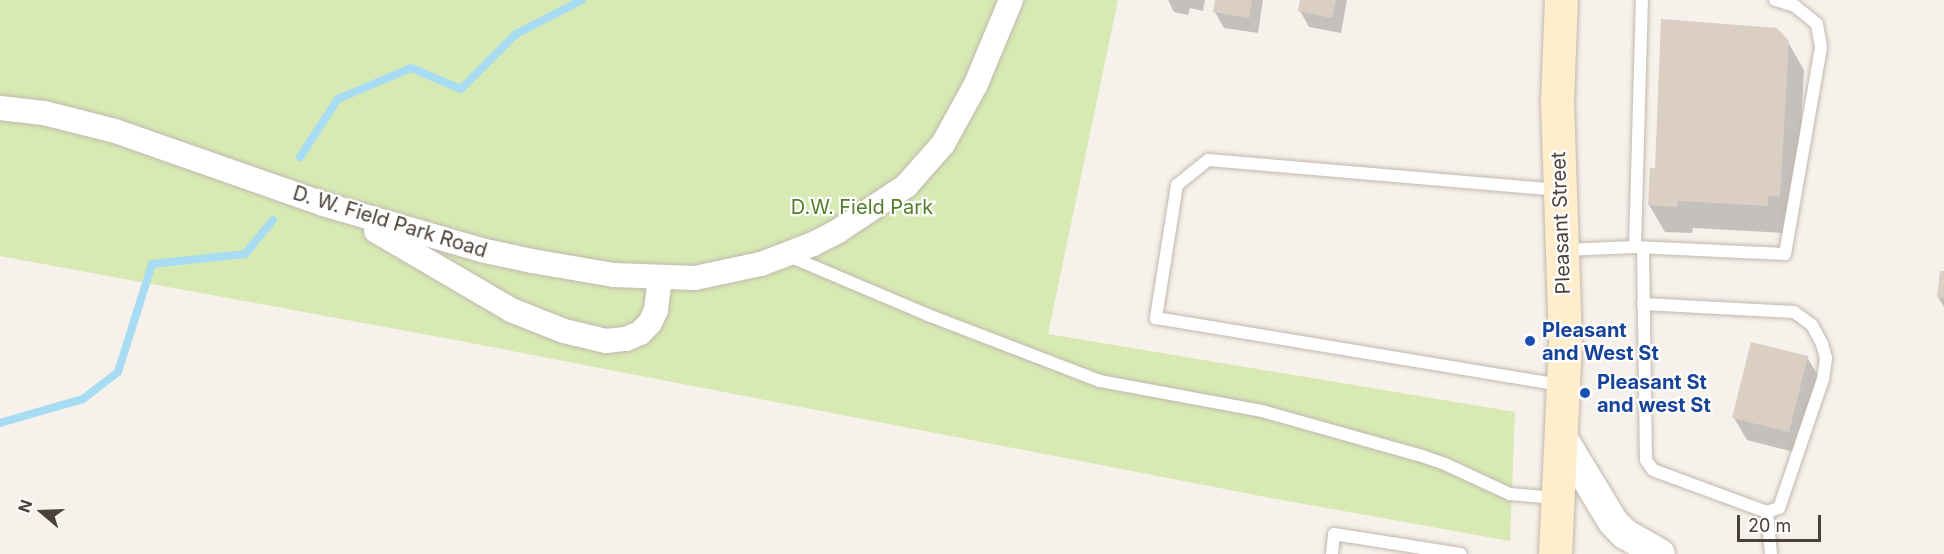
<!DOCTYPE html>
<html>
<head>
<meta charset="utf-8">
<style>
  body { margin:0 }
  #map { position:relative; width:1944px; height:554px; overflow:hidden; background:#f6f1eb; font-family:Inter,sans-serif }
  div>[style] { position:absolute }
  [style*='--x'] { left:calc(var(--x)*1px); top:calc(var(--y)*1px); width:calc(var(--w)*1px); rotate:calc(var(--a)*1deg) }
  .green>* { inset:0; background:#d7eab4 }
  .shadow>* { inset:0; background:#0003 }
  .stream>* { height:8px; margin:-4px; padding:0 4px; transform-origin:4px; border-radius:4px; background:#a8dcf2 }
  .building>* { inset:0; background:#dbcfc3 }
  .roads { filter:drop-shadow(0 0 2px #c1b8ad) drop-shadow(0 0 2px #c1b8ad) }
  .service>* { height:12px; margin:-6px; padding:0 6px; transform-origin:6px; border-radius:6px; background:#fff }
  .minor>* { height:24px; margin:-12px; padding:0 12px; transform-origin:12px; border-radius:12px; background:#fff }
  .tertiary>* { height:30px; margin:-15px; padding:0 15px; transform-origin:15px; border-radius:15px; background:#fff }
  .secondary>* { height:33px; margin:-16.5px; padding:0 16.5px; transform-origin:16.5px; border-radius:16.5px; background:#ffedcc }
  .dots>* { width:16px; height:16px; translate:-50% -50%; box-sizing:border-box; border:3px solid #fff; border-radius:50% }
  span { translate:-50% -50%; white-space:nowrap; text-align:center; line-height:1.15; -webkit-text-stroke:4.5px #fff; paint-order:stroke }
  .park-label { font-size:20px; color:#537e2a }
  .street-label { font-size:20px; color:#4a4139 }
  .transit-label { font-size:20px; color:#164399; font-weight:700 }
  .left { translate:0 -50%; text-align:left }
  .north { position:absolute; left:12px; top:482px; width:60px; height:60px; -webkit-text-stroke:4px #fff; paint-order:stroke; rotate:289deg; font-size:16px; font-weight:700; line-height:24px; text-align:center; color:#4a4139 }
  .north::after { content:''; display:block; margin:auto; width:21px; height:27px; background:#4a4139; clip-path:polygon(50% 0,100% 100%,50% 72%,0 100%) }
  .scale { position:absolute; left:1737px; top:515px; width:84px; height:27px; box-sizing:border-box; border:3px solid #4a4139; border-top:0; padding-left:8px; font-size:18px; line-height:21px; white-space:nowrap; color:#4a4139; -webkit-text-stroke:4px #fff; paint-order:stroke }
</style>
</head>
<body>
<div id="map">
  <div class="green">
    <i style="clip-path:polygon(0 0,1118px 0,1048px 334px,1515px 412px,1510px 541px,1271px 498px,450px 339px,0 256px)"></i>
  </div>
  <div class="shadow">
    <i style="clip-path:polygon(1168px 0,1205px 0,1203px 11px,1190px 8px,1188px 15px,1174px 12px)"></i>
    <i style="clip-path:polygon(1217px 0,1263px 0,1258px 33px,1224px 28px,1215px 12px)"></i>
    <i style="clip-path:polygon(1302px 0,1347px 0,1341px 33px,1309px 27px,1300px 11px)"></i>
    <i style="clip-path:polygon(1788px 42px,1804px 70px,1796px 224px,1783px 223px,1783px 233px,1693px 228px,1692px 233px,1665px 232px,1649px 205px,1657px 170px)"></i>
    <i style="clip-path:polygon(1944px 273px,1944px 307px,1938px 297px)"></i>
    <i style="clip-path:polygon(1807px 357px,1820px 379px,1802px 454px,1747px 440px,1734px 418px)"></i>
  </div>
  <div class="stream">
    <i style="--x:300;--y:157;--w:69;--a:-56.8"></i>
    <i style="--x:338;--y:99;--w:79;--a:-23"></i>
    <i style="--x:411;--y:68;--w:54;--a:22.8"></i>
    <i style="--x:461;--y:89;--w:78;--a:-45"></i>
    <i style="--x:516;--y:34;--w:74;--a:-27.3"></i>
    <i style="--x:0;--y:423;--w:86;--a:-16.1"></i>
    <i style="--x:83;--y:399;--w:44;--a:-37.6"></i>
    <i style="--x:118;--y:372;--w:113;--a:-72.5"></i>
    <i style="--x:152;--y:264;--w:94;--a:-6.1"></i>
    <i style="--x:245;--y:254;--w:44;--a:-50.5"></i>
  </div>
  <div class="building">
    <i style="clip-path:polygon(1215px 0,1252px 0,1249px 18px,1213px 12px)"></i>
    <i style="clip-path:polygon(1300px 0,1336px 0,1332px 18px,1298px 11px)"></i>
    <i style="clip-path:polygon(1661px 19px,1777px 28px,1789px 41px,1780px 197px,1768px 196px,1768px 206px,1678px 201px,1677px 207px,1648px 205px,1650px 168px,1655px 168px)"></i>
    <i style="clip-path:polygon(1940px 271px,1944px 271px,1944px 298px,1937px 297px)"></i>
    <i style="clip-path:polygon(1751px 342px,1808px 356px,1789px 432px,1732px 418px)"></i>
  </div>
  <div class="roads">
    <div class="service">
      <i style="--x:1559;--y:190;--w:352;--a:-175.1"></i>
      <i style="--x:1208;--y:160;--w:40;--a:141"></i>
      <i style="--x:1177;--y:185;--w:135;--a:99"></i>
      <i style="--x:1156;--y:318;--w:411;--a:9.4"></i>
      <i style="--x:1635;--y:247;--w:247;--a:-88.4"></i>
      <i style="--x:1643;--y:248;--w:212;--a:89.2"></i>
      <i style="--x:1646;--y:460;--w:12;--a:55"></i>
      <i style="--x:1653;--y:470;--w:121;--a:20.2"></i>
      <i style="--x:1767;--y:512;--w:42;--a:84.6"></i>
      <i style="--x:1564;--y:250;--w:71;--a:-2.4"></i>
      <i style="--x:1635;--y:247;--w:150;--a:2.7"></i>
      <i style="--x:1785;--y:254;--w:210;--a:-80.1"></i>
      <i style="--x:1821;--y:47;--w:23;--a:-100"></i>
      <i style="--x:1817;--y:24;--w:28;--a:-141"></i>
      <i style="--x:1795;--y:6;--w:21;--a:-163"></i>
      <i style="--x:789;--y:256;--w:151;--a:23"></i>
      <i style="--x:928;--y:315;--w:184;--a:21"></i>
      <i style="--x:1100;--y:381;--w:165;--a:10.5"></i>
      <i style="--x:1262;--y:411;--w:163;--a:15.7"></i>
      <i style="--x:1419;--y:455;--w:28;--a:19"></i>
      <i style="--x:1445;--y:464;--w:72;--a:24.8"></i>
      <i style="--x:1510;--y:494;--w:45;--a:5.1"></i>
      <i style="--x:1643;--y:304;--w:151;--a:3"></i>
      <i style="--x:1794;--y:312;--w:22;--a:36"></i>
      <i style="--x:1812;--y:325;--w:21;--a:62"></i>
      <i style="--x:1822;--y:344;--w:15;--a:74"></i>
      <i style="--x:1826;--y:358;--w:21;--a:98"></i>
      <i style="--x:1823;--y:379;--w:136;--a:108.8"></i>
      <i style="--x:1779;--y:508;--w:13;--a:162"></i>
      <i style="--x:1332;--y:554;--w:20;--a:-84"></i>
      <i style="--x:1334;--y:534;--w:128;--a:9"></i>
    </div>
    <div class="minor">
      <i style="--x:0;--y:108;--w:44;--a:6.5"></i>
      <i style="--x:44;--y:113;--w:73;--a:14.2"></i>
      <i style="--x:115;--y:131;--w:220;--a:19.3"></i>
      <i style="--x:323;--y:204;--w:165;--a:16.2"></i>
      <i style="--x:481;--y:250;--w:52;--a:12.2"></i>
      <i style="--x:532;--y:261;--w:83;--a:9.7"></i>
      <i style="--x:614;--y:275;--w:81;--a:2.1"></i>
      <i style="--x:695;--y:278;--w:67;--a:-12"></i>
      <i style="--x:761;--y:264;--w:56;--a:-21"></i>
      <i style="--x:813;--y:244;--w:28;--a:-27"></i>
      <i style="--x:838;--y:231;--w:82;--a:-33.5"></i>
      <i style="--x:906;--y:186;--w:56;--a:-48.6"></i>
      <i style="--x:943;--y:144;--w:68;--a:-61.2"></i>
      <i style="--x:976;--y:84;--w:91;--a:-67.4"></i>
      <i style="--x:376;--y:231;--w:156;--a:30.3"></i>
      <i style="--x:511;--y:310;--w:57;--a:21.6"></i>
      <i style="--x:564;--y:331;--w:43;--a:13.4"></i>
      <i style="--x:606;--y:341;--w:20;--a:-6"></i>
      <i style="--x:626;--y:339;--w:15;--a:-23"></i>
      <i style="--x:640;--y:333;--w:14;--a:-45"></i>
      <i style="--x:650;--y:323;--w:14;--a:-65"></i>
      <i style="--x:656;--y:310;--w:32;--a:-83"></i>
    </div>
    <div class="tertiary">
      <i style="--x:1561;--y:436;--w:100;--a:58.8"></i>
      <i style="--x:1613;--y:522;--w:17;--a:45"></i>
      <i style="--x:1625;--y:534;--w:40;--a:29.7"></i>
    </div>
    <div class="secondary">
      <i style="--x:1555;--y:554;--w:211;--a:-87.3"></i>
      <i style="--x:1565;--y:343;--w:241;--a:-91.9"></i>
      <i style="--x:1557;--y:102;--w:102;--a:-87.8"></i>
    </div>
  </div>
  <div class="dots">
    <i style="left:1530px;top:341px;background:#1a4fb4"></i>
    <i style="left:1585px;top:393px;background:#1a4fb4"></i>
  </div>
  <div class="park-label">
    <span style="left:862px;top:207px">D.W. Field Park</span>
  </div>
  <div class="street-label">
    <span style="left:390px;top:222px;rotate:17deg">D. W. Field Park Road</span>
    <span style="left:1561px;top:223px;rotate:-92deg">Pleasant Street</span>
  </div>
  <div class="transit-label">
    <span class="left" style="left:1542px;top:342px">Pleasant<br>and West St</span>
    <span class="left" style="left:1597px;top:394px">Pleasant St<br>and west St</span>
  </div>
  <div class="north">N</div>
  <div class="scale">20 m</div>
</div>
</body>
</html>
